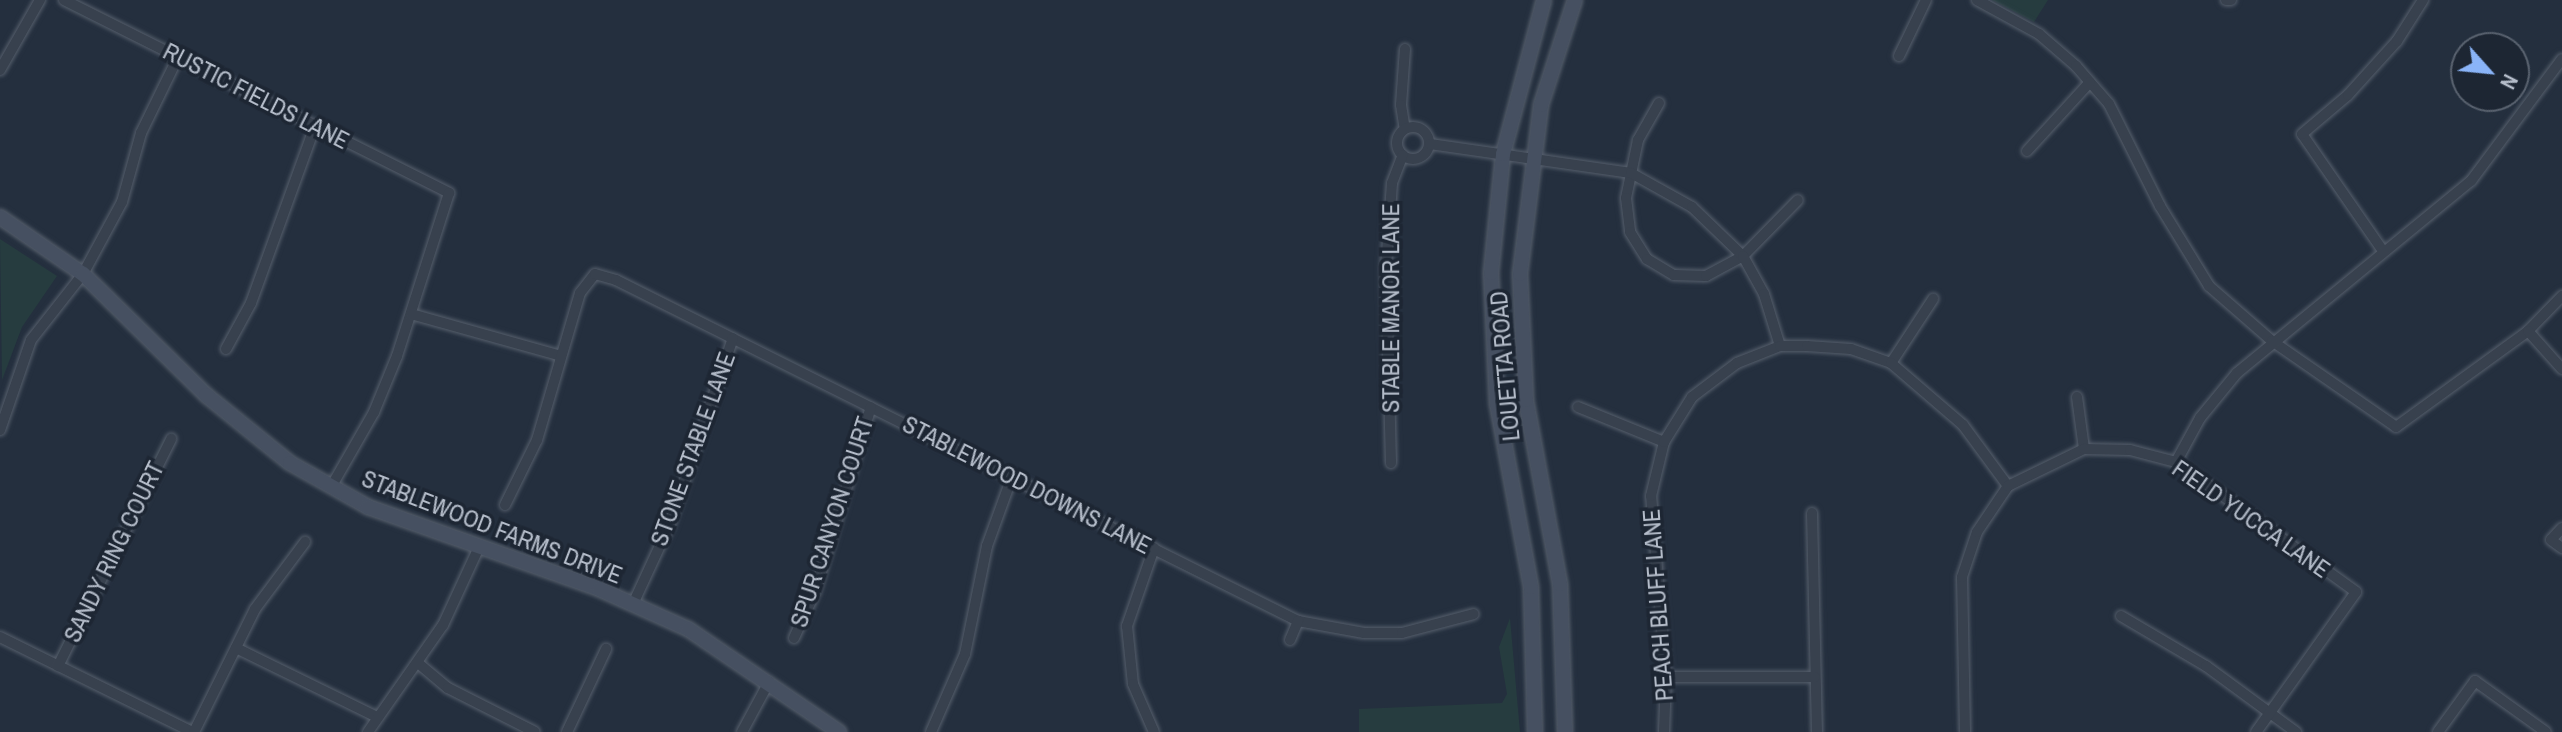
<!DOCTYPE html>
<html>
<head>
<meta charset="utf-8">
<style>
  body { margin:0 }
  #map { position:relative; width:2562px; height:732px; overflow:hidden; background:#242f3e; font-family:"Archivo Narrow",sans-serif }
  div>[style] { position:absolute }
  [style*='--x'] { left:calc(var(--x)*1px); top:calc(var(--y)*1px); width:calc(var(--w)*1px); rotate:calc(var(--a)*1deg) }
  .green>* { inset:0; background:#263c3f }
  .roads { filter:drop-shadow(0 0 2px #565f6c) drop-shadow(0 0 2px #565f6c) }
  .street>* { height:10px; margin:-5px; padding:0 5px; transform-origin:5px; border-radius:5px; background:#38414e }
  .street>.ring { margin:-5px; padding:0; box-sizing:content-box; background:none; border:10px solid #38414e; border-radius:50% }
  .secondary>* { height:14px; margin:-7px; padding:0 7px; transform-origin:7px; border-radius:7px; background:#465061 }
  span { translate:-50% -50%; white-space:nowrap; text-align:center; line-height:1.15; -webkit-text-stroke:7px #1d2633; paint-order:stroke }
  .street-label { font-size:24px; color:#b4bcc9 }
  .north { position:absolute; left:2450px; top:32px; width:80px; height:80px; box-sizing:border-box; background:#1d2633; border:2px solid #59626f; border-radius:50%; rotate:117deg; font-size:22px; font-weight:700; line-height:32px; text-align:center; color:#b4bcc9 }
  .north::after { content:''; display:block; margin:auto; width:28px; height:36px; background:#8ab4f8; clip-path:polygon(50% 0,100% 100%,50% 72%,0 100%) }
</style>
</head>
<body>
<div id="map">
  <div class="green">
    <i style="clip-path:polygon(1992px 0,2048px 0,2034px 22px)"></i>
    <i style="clip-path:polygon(0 239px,57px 276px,22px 327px,2px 380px)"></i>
    <i style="clip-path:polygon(1510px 618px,1520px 732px,1359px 732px,1359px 709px,1502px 703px,1507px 694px,1499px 647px)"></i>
  </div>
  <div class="roads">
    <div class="street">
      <i style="--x:64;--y:0;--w:431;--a:26.6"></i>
      <i style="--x:449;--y:193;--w:171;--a:107.7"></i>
      <i style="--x:397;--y:356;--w:61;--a:112.3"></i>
      <i style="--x:374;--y:412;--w:86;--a:119.8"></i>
      <i style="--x:1977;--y:0;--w:71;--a:28.7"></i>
      <i style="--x:2039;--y:34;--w:49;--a:40.9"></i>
      <i style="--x:2076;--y:66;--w:50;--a:49"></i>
      <i style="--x:2109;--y:104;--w:114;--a:63.4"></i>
      <i style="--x:2160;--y:206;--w:94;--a:58.5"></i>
      <i style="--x:2209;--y:286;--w:84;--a:41.1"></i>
      <i style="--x:2272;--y:341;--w:151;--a:34.7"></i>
      <i style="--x:2396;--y:427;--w:163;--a:-36"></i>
      <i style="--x:2528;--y:331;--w:49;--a:-45.8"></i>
      <i style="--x:2226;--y:0;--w:5;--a:0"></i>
      <i style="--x:1405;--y:49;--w:56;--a:94.1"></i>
      <i style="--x:1401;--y:105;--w:24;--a:81"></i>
      <i style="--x:1899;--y:56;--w:62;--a:-64.3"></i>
      <i style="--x:0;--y:70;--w:81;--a:-60.3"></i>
      <i style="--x:1659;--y:103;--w:43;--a:119.6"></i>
      <i style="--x:1638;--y:140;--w:59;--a:101.7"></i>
      <i style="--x:1626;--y:198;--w:34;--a:83"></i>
      <i style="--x:1630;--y:232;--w:32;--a:58"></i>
      <i style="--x:1647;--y:259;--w:31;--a:31"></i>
      <i style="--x:1674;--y:275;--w:32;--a:2"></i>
      <i style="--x:1706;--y:276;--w:42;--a:-28.4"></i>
      <i style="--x:1743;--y:256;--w:78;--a:-45.5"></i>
      <i class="ring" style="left:1397px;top:127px;width:22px;height:22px"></i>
      <i style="--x:1430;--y:144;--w:203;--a:8.2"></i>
      <i style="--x:1631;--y:173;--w:70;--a:29.1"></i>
      <i style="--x:1692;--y:207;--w:71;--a:43.9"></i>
      <i style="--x:1743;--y:256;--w:43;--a:61.1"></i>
      <i style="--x:1764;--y:294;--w:54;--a:72.9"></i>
      <i style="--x:2027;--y:151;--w:93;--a:-47.6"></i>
      <i style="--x:2383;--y:251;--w:142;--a:-124.7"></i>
      <i style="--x:2302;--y:134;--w:60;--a:-40.3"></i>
      <i style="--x:2348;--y:95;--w:73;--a:-47.8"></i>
      <i style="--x:2397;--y:41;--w:49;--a:-57.6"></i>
      <i style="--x:411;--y:314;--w:153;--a:15.6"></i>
      <i style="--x:2528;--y:331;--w:51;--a:48.2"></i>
      <i style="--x:226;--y:349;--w:52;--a:-61.5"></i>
      <i style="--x:251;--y:303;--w:188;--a:-70.1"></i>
      <i style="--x:1891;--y:363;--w:77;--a:-56.7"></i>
      <i style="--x:2077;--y:397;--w:52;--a:82.3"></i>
      <i style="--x:1578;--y:407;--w:93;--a:22.1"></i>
      <i style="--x:0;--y:430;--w:95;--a:-71"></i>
      <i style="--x:31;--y:340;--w:84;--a:-51.8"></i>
      <i style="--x:83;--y:274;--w:82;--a:-61.6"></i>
      <i style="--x:122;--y:202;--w:72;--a:-74.6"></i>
      <i style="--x:141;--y:133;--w:85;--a:-64"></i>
      <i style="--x:2176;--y:462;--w:50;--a:-61.4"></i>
      <i style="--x:2200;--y:418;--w:58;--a:-50.6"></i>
      <i style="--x:2237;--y:373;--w:303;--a:-39.4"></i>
      <i style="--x:2471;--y:181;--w:152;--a:-53.3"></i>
      <i style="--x:1391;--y:463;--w:196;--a:-91.5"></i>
      <i style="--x:1386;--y:267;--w:84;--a:-85.9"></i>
      <i style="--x:1392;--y:183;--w:30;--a:-69"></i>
      <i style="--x:505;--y:505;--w:72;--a:-63.8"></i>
      <i style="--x:537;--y:440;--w:153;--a:-73.7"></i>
      <i style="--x:580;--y:293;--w:24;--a:-52"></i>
      <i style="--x:595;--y:274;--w:22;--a:16"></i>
      <i style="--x:616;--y:280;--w:762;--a:26.57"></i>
      <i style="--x:1298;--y:621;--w:67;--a:10.3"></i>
      <i style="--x:1364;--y:633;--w:38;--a:0"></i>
      <i style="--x:1402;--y:633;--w:74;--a:-14.8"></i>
      <i style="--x:1812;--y:513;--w:219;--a:88.7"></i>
      <i style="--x:2562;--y:528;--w:16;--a:133"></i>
      <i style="--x:2551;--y:540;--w:14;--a:36"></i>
      <i style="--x:1154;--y:548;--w:83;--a:109.1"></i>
      <i style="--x:1127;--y:626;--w:58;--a:84.1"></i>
      <i style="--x:1133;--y:684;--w:52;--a:66.4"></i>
      <i style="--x:633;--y:604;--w:88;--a:-65.2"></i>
      <i style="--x:670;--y:524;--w:196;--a:-71.3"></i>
      <i style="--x:2121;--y:616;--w:99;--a:30.5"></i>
      <i style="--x:2206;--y:666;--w:112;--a:36.3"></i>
      <i style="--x:0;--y:637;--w:214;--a:26.3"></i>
      <i style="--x:794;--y:638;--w:51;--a:-65.5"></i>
      <i style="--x:815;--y:592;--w:193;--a:-73.2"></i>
      <i style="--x:1290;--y:640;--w:21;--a:-67"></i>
      <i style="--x:236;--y:648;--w:157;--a:26.1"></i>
      <i style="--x:418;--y:663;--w:39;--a:40"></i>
      <i style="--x:448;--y:688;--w:97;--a:26.8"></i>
      <i style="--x:58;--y:666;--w:254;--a:-63.5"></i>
      <i style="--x:1666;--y:677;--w:149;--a:0"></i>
      <i style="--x:194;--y:732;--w:137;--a:-63.6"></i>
      <i style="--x:255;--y:609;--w:84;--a:-53.3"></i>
      <i style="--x:368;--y:732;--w:131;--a:-55"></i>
      <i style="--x:443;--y:625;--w:86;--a:-65.2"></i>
      <i style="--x:567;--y:732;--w:92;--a:-64.8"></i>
      <i style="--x:742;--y:732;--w:57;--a:-61.6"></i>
      <i style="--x:931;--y:732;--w:85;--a:-66.4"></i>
      <i style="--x:965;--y:654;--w:110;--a:-78.5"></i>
      <i style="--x:987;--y:546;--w:73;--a:-70.1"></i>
      <i style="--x:1664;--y:732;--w:55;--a:-87.9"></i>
      <i style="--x:1666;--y:677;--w:182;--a:-94.7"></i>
      <i style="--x:1651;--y:496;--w:56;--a:-76.5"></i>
      <i style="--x:1664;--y:442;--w:53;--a:-58.1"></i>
      <i style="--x:1692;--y:397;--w:56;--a:-37.1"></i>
      <i style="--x:1737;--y:363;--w:46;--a:-21.6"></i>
      <i style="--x:1780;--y:346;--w:27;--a:0"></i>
      <i style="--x:1807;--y:346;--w:44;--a:3.9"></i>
      <i style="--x:1851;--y:349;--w:42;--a:19.3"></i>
      <i style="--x:1891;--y:363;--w:95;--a:40.7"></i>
      <i style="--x:1963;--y:425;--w:76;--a:53.6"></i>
      <i style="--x:1965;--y:732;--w:155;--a:-91.1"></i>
      <i style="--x:1962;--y:577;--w:47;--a:-71.6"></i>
      <i style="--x:1977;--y:532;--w:55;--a:-56"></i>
      <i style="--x:2008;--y:486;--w:85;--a:-26"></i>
      <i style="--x:2084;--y:449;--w:46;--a:1.2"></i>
      <i style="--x:2130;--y:450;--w:48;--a:14.6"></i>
      <i style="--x:2176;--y:462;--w:222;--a:35.8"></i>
      <i style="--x:2356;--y:592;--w:172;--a:125.5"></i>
      <i style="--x:2438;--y:732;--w:63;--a:-54"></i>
      <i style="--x:2475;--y:681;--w:87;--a:35.7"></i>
    </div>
    <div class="secondary">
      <i style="--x:0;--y:217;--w:101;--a:34.5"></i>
      <i style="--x:83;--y:274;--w:173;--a:44.5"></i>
      <i style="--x:206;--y:395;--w:108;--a:39"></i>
      <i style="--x:290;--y:463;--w:90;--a:29.4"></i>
      <i style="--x:368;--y:507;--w:245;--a:19.5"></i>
      <i style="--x:599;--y:589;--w:98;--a:24.2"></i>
      <i style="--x:688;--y:629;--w:183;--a:34.3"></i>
      <i style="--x:1535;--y:732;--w:145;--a:-91.6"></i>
      <i style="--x:1531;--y:587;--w:186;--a:-100.5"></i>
      <i style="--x:1497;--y:404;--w:131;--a:-92.6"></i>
      <i style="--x:1491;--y:273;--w:120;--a:-84.2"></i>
      <i style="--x:1503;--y:154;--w:159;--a:-75.1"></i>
      <i style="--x:1565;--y:732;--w:148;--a:-91.9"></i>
      <i style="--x:1560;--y:584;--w:187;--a:-100.5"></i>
      <i style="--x:1526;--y:400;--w:126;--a:-92.7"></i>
      <i style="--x:1520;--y:274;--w:170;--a:-82.9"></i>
      <i style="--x:1541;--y:105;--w:110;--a:-72.1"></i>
    </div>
  </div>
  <div class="street-label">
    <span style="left:256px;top:96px;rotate:27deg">RUSTIC FIELDS LANE</span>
    <span style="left:1391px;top:308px;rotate:-90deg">STABLE MANOR LANE</span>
    <span style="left:1505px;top:366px;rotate:-95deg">LOUETTA ROAD</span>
    <span style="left:693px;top:449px;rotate:-70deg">STONE STABLE LANE</span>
    <span style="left:1027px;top:485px;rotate:27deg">STABLEWOOD DOWNS LANE</span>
    <span style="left:2251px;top:519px;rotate:35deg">FIELD YUCCA LANE</span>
    <span style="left:832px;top:522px;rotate:-72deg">SPUR CANYON COURT</span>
    <span style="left:492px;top:527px;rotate:21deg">STABLEWOOD FARMS DRIVE</span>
    <span style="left:114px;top:552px;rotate:-64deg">SANDY RING COURT</span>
    <span style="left:1658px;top:605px;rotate:-94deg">PEACH BLUFF LANE</span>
  </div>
  <div class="north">N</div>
</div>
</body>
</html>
